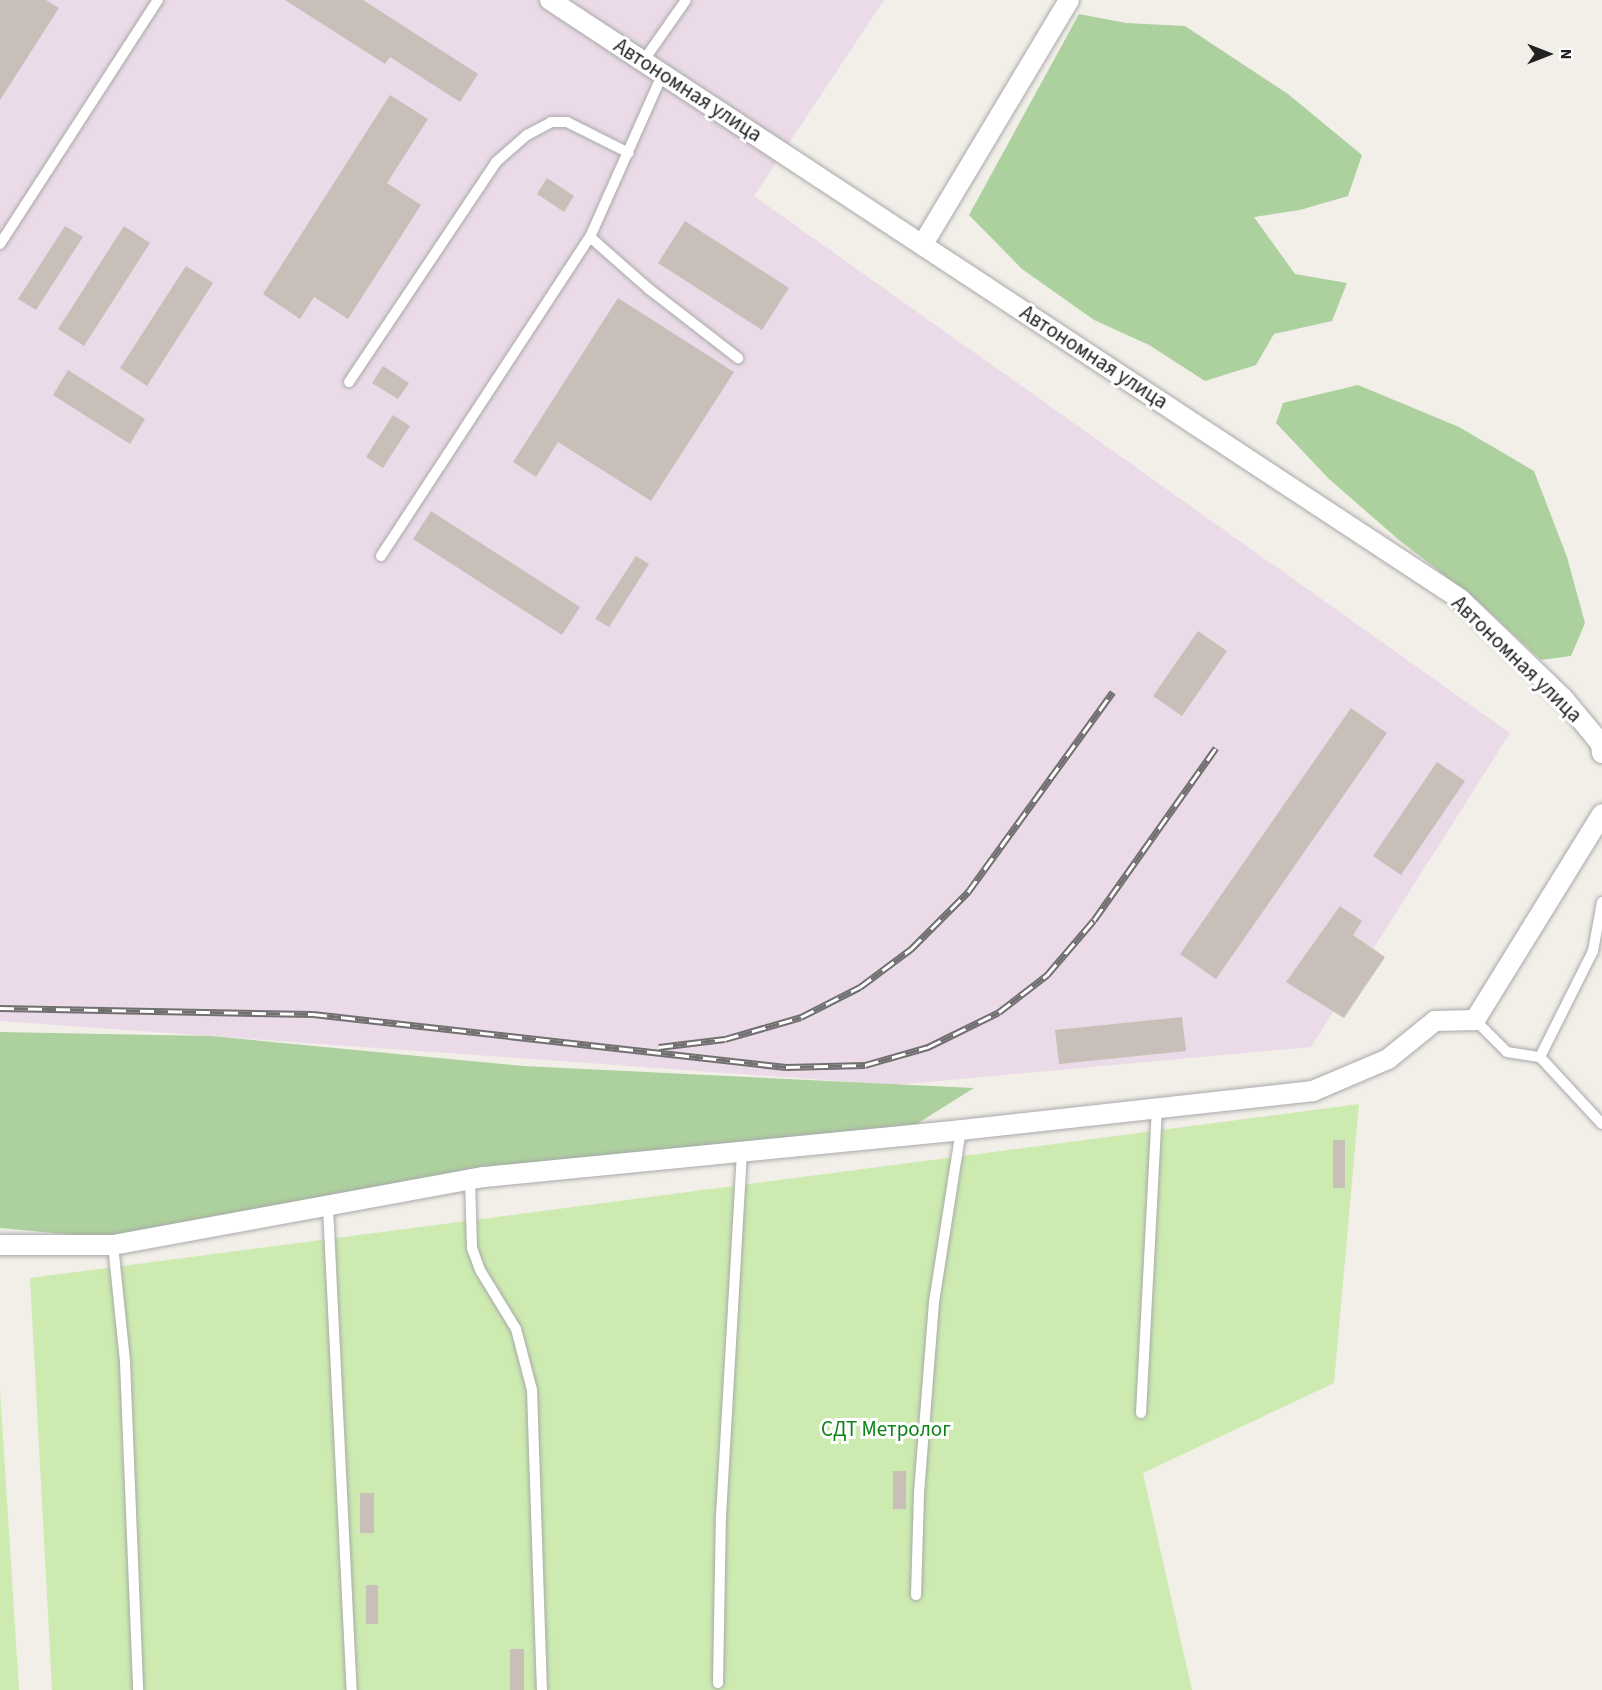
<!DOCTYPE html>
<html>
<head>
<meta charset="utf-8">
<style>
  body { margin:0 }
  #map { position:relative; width:1602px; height:1690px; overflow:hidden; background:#f2efe9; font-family:"Source Sans 3",sans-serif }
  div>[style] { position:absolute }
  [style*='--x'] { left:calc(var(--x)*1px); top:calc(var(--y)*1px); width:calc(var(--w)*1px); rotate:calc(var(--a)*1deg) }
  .industrial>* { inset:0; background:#ebdbe8 }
  .grass>* { inset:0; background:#cdebb0 }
  .forest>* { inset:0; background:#add19e }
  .building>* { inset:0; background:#c7bfb8 }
  .roads { filter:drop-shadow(0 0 2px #a9a9a9) drop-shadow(0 0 2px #a9a9a9) }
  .service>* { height:10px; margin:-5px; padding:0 5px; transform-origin:5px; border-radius:5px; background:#fff }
  .minor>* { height:20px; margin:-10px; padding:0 10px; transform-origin:10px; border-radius:10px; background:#fff }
  .rail>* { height:7px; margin-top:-3.5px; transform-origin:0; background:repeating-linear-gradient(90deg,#fff 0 14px,#707070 0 28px); box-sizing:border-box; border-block:2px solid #707070 }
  span { translate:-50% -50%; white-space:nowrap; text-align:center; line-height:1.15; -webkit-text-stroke:6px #fff; paint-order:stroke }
  .street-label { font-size:21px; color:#222 }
  .park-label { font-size:21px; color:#0c8416 }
  .north { position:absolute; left:1518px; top:24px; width:60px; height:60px; -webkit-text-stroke:4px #fff; paint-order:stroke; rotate:90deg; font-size:16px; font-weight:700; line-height:24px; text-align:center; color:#222 }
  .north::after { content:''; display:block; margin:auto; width:21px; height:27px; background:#222; clip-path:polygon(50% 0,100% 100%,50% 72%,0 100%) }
</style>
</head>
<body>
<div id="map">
  <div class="industrial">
    <i style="clip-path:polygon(0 0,884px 0,754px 196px,1510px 733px,1311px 1047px,895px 1085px,0 1021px)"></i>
  </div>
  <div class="grass">
    <i style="clip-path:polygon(1359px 1104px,1334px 1383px,1143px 1473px,1192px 1690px,52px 1690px,30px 1278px)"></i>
    <i style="clip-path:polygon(0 1389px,19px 1690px,0 1690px)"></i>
  </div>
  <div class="forest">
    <i style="clip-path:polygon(1079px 14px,1126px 23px,1185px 26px,1288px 94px,1362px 155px,1348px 196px,1300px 210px,1254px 217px,1295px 274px,1347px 283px,1332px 321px,1274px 334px,1256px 365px,1205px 381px,1149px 345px,1094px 320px,1022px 269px,969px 215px)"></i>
    <i style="clip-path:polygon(1358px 385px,1459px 427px,1534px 471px,1567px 557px,1585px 623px,1571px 656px,1541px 660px,1479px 602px,1399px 540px,1329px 479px,1276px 423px,1283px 403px)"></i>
    <i style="clip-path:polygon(0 1032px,211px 1036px,523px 1066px,974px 1088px,915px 1125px,117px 1239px,0 1228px)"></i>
  </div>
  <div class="building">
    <i style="clip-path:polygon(0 0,46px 0,59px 8px,0 100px)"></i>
    <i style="clip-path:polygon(285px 0,363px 0,478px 74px,460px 102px,390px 57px,385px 64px)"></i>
    <i style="clip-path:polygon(390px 95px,428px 119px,387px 183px,421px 205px,348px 319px,314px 297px,300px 319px,263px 294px)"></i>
    <i style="clip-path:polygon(547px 178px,574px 196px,564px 212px,537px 194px)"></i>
    <i style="clip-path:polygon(685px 221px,789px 288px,762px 330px,658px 263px)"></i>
    <i style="clip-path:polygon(65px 226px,83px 237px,36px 310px,18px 299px)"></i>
    <i style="clip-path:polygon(124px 226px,150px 243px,84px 346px,58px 329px)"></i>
    <i style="clip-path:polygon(186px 266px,213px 283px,147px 386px,120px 368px)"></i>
    <i style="clip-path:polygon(618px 298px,734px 372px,651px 501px,558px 442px,536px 477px,513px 462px)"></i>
    <i style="clip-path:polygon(383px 366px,409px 383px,398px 399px,372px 383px)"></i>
    <i style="clip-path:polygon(68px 370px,145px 419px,130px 444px,53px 395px)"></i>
    <i style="clip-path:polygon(393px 415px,410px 426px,383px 468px,366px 457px)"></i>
    <i style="clip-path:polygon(431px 511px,580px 607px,562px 635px,413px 539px)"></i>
    <i style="clip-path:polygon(636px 556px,649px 564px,609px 627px,595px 619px)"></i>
    <i style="clip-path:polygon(1198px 631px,1227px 651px,1182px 716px,1153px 696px)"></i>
    <i style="clip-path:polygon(1351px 708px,1387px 733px,1216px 979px,1180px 954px)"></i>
    <i style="clip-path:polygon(1437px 762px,1465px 781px,1401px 875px,1373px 856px)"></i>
    <i style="clip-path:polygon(1340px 906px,1362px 921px,1353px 935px,1385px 957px,1344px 1018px,1286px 982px)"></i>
    <i style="clip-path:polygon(1182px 1017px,1186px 1051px,1059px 1064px,1055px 1030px)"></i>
    <i style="clip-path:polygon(1333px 1140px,1345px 1140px,1345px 1188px,1333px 1188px)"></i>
    <i style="clip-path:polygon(893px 1471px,906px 1471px,906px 1509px,893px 1509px)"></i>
    <i style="clip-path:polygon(360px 1493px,374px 1493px,374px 1533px,360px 1533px)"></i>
    <i style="clip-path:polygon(366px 1585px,378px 1585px,378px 1624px,366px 1624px)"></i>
    <i style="clip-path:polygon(510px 1649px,524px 1649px,524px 1690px,510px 1690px)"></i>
  </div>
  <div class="roads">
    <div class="service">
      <i style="--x:644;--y:60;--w:73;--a:-55"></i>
      <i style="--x:590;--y:237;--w:79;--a:41.4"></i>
      <i style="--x:649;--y:289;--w:113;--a:37.8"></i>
      <i style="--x:0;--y:244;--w:291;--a:-57.1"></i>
      <i style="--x:349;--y:382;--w:265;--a:-56.2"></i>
      <i style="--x:496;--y:162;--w:41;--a:-41.1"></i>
      <i style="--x:527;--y:135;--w:27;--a:-28"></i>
      <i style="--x:551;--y:122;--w:16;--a:0"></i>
      <i style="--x:567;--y:122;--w:69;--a:26.6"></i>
      <i style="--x:381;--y:556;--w:381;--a:-56.8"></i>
      <i style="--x:590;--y:237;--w:180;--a:-66"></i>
      <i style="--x:1602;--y:902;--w:50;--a:100.4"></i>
      <i style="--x:1593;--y:951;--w:119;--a:116.6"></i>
      <i style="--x:1540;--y:1057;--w:91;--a:47.2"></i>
      <i style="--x:1475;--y:1020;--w:45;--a:45"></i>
      <i style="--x:1507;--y:1052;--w:33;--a:9"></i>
      <i style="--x:470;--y:1180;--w:68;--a:88.3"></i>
      <i style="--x:472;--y:1248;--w:23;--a:70"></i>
      <i style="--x:480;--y:1270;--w:69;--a:58.6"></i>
      <i style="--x:516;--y:1329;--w:63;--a:75.3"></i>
      <i style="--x:532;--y:1390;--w:300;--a:88.1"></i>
      <i style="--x:328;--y:1207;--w:484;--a:87.2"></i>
      <i style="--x:113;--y:1245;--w:118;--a:84.1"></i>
      <i style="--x:125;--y:1362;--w:328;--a:87.7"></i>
      <i style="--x:1141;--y:1413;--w:305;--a:-87"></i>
      <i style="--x:916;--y:1595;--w:102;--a:-88.3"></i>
      <i style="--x:919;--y:1493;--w:192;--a:-85.5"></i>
      <i style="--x:934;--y:1302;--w:174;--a:-81.1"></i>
      <i style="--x:718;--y:1683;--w:167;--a:-89"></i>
      <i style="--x:721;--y:1516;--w:365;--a:-86.7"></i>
    </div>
    <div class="minor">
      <i style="--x:550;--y:0;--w:1089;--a:33.35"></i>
      <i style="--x:1460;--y:599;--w:143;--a:43.9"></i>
      <i style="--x:1563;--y:698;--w:60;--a:50.4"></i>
      <i style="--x:1601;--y:744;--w:9;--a:84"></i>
      <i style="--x:923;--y:244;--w:284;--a:-59.1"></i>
      <i style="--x:0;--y:1245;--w:113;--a:0"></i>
      <i style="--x:113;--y:1245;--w:377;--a:-10.4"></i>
      <i style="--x:484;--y:1177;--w:479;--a:-5.6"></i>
      <i style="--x:961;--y:1130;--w:354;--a:-6.3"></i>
      <i style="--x:1313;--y:1091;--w:82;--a:-23.1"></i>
      <i style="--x:1388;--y:1059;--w:60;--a:-39"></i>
      <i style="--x:1435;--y:1021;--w:40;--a:-1.4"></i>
      <i style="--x:1475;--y:1020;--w:242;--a:-58.3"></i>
    </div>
  </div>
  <div class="rail">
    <i style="--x:0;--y:1008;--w:313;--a:1.1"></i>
    <i style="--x:313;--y:1014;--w:476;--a:6.4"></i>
    <i style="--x:786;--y:1067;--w:79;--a:-1.5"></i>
    <i style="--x:865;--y:1065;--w:66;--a:-15.9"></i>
    <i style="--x:928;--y:1047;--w:79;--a:-26.2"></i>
    <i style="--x:999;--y:1012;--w:61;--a:-37.6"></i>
    <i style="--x:1047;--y:975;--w:72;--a:-49.5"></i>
    <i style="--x:1094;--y:920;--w:211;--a:-54.7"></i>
    <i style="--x:659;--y:1047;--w:66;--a:-6.9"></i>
    <i style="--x:725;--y:1039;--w:79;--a:-16.1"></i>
    <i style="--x:801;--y:1017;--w:66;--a:-27"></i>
    <i style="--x:860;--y:987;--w:64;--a:-36.7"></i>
    <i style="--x:911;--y:949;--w:81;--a:-45"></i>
    <i style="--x:968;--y:892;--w:247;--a:-54.1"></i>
  </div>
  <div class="street-label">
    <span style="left:688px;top:90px;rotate:33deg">Автономная улица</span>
    <span style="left:1094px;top:357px;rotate:33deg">Автономная улица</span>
    <span style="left:1517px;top:659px;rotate:44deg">Автономная улица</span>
  </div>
  <div class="park-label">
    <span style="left:886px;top:1429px">СДТ Метролог</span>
  </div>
  <div class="north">N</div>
</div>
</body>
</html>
